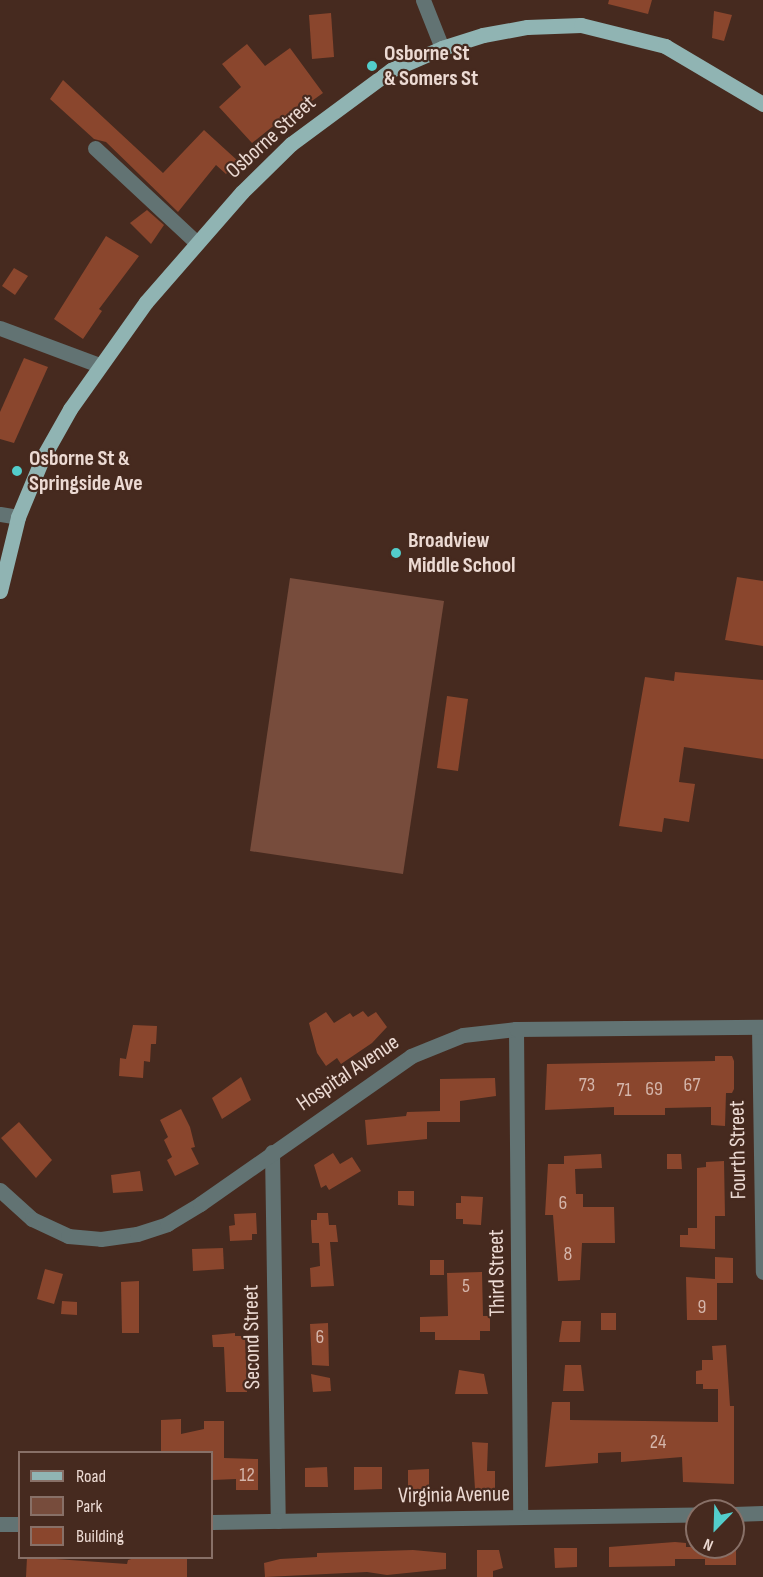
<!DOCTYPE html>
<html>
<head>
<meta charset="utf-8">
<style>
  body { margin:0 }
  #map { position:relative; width:763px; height:1577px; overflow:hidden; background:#462a1f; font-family:"Sofia Sans Condensed",sans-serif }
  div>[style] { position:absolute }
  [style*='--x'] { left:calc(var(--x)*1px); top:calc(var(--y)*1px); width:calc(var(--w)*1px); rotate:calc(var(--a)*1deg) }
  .green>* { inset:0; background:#774c3c }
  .building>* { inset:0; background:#8a462d }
  .minor>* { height:15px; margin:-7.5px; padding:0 7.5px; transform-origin:7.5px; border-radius:7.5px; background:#627373 }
  .major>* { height:15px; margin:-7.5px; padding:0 7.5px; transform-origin:7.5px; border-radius:7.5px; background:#90b4b3 }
  .dots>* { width:16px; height:16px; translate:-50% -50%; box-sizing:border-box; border:3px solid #462a1f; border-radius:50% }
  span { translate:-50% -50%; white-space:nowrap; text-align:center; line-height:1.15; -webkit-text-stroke:4.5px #462a1f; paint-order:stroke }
  .number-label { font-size:20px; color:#d4b5aa }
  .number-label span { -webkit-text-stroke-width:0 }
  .poi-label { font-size:22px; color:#ecdad3; font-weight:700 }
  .left { translate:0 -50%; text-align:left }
  .street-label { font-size:22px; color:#ecdad3 }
  .legend { position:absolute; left:18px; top:1451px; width:195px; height:108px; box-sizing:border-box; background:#462a1f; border:2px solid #887067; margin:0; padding:8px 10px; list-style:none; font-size:18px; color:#ecdad3 }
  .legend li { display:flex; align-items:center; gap:12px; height:30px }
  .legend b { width:30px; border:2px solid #887067 }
  .north { position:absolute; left:685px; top:1499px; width:60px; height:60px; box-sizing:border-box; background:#462a1f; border:2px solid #887067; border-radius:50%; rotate:203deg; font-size:16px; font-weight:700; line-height:24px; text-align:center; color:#ecdad3 }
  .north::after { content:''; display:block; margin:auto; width:21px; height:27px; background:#53cdcb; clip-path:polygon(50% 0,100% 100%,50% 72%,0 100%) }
</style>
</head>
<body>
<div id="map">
  <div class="green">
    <i style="clip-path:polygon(290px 578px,444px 601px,403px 874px,250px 851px)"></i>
  </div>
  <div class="building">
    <i style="clip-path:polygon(609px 0,652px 0,648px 14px,608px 4px)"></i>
    <i style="clip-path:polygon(714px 11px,732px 15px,724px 41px,712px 38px)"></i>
    <i style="clip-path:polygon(331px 13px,334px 57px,312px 59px,309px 15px)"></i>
    <i style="clip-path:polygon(247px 44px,265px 66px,290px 48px,323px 93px,309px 103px,307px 99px,252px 143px,219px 107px,241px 87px,222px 64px)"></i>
    <i style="clip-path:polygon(63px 80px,163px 173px,204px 130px,238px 161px,226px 174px,216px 165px,178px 212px,106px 142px,94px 139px,50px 99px)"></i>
    <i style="clip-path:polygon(147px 210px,164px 225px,151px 244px,130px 223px)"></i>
    <i style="clip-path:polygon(106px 236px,139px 256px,99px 309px,102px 311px,83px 339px,54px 319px)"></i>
    <i style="clip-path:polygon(14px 268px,28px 276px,15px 295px,2px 286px)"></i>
    <i style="clip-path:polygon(24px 358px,48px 367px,14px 443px,0 439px,0 412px)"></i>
    <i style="clip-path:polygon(737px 577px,763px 581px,763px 646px,725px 640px)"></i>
    <i style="clip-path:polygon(675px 672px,763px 680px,763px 759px,684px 747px,679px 782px,695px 784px,689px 822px,664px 818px,662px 832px,619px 826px,645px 677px,674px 681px)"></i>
    <i style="clip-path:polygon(447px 696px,468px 699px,458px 771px,437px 768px)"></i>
    <i style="clip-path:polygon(363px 1011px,368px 1017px,376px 1012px,387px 1027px,372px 1043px,341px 1064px,337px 1058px,326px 1066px,317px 1053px,309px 1023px,326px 1012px,334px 1023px,350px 1013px,353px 1017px)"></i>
    <i style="clip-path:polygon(133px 1025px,157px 1026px,156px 1044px,151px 1044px,150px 1062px,144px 1061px,143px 1078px,119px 1076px,120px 1058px,126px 1059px)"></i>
    <i style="clip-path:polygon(715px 1056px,732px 1056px,734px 1061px,734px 1089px,732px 1093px,726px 1093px,725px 1126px,711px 1125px,711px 1107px,665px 1108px,665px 1115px,614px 1115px,614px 1107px,545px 1110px,547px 1064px,715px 1061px)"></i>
    <i style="clip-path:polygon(241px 1077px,251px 1100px,222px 1119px,212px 1098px)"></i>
    <i style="clip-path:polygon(495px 1078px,496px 1096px,460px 1101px,460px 1122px,427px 1122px,427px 1139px,367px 1145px,365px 1120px,406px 1116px,407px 1112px,440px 1111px,440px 1079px)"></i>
    <i style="clip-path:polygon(181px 1109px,190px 1127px,195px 1147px,191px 1148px,199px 1164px,175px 1176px,167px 1160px,172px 1157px,164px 1140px,168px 1137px,160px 1120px)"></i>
    <i style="clip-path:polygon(19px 1122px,52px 1160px,36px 1178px,1px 1138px)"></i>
    <i style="clip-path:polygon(333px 1153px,340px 1164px,352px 1157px,361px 1171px,329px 1190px,326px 1185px,321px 1188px,314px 1165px)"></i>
    <i style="clip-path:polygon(601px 1154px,602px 1168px,575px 1169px,576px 1194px,583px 1194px,583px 1207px,614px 1207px,615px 1243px,582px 1243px,580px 1280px,558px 1281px,553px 1215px,545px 1215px,548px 1164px,564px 1164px,564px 1156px)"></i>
    <i style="clip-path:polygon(667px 1154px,681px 1154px,682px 1169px,667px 1169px)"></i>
    <i style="clip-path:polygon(724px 1161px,725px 1216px,715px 1216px,715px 1249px,680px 1247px,680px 1235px,688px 1235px,688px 1228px,697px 1228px,697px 1168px,706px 1167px,706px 1162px)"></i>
    <i style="clip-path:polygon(140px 1171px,143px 1191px,113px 1193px,111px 1175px)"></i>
    <i style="clip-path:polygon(398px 1191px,414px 1191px,414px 1206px,398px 1205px)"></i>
    <i style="clip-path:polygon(461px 1196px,483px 1197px,481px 1225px,463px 1224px,463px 1219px,456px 1219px,456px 1203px,461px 1203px)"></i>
    <i style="clip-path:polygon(256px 1213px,257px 1234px,252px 1234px,252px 1240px,230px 1241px,229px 1226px,235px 1225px,234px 1214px)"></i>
    <i style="clip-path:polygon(317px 1213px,328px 1213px,329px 1225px,336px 1225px,338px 1242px,330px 1242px,334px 1286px,311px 1287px,310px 1268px,320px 1266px,319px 1243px,312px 1243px,311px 1226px,311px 1220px,317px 1220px)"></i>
    <i style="clip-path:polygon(223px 1248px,224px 1269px,193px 1271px,192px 1249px)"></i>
    <i style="clip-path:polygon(715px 1257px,733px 1258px,733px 1283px,717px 1283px,717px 1320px,687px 1320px,686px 1277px,715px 1279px)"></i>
    <i style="clip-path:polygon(430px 1260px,444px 1260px,444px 1275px,430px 1275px)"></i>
    <i style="clip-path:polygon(45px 1269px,63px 1274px,54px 1304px,37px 1299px)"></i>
    <i style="clip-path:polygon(482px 1272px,483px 1316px,490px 1316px,490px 1331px,480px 1331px,480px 1340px,435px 1340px,435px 1332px,420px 1332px,420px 1317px,448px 1316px,447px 1273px)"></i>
    <i style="clip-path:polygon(139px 1281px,139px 1333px,122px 1333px,121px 1282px)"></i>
    <i style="clip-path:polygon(62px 1301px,77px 1302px,77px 1315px,61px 1314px)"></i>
    <i style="clip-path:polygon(601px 1313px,616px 1313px,616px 1330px,601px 1330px)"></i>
    <i style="clip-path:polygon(562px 1321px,581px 1321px,580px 1342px,559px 1342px)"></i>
    <i style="clip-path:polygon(328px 1323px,329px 1366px,312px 1365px,310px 1324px)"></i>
    <i style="clip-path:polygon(235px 1333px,235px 1336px,245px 1336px,247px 1392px,226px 1392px,224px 1347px,213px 1347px,212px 1335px)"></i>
    <i style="clip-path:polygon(726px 1345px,730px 1406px,734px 1406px,734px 1484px,683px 1482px,682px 1457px,621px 1462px,621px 1452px,598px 1453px,598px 1463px,545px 1467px,552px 1402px,570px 1402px,570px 1420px,718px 1422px,718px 1389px,703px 1389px,703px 1384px,696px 1384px,696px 1371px,702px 1370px,702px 1360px,713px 1360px,712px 1346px)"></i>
    <i style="clip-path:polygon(565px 1365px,581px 1365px,584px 1391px,563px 1391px)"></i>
    <i style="clip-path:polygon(459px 1370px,484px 1374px,488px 1394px,455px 1394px)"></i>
    <i style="clip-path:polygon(311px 1374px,330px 1378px,331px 1391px,313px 1392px)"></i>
    <i style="clip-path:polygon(181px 1419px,181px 1434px,204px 1429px,204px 1421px,224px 1421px,224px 1458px,258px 1459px,258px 1490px,236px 1490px,236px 1479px,213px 1480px,212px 1452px,161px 1452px,161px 1420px)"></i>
    <i style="clip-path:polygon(472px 1442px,488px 1443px,487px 1471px,495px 1471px,495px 1493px,475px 1489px)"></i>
    <i style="clip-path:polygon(327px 1467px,328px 1487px,305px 1487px,305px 1468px)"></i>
    <i style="clip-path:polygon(354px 1467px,382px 1467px,382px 1489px,354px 1490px)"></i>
    <i style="clip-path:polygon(429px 1469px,429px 1489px,408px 1489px,408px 1470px)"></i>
    <i style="clip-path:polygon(675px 1542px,686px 1543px,686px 1547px,736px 1547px,736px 1565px,705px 1565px,705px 1559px,675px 1559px,675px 1566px,609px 1567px,609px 1547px)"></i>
    <i style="clip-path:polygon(554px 1548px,577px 1548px,577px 1567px,555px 1568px)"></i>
    <i style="clip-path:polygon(413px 1550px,446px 1553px,446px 1569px,387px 1575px,367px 1572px,265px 1577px,264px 1563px,280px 1559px,317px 1557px,317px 1553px)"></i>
    <i style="clip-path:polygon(477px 1550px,499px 1550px,503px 1568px,493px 1571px,493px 1577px,477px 1577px)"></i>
    <i style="clip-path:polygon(27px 1557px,127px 1564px,128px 1560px,138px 1557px,187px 1557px,187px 1577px,26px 1577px)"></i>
  </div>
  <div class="minor">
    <i style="--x:423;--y:0;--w:52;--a:68.4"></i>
    <i style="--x:95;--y:148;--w:139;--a:43"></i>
    <i style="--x:0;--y:328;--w:106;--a:20.5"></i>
    <i style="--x:0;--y:514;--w:18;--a:9"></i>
    <i style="--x:759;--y:1027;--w:245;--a:89.1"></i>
    <i style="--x:516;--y:1029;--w:488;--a:89.5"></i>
    <i style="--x:272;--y:1152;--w:369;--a:89.1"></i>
    <i style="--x:0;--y:1190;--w:43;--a:42.2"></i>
    <i style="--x:32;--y:1219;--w:40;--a:25"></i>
    <i style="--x:68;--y:1236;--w:33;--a:5"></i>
    <i style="--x:101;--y:1239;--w:36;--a:-8"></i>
    <i style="--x:137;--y:1234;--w:32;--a:-18"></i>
    <i style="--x:167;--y:1224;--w:39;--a:-31"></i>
    <i style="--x:200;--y:1204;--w:258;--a:-35"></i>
    <i style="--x:411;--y:1056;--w:56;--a:-22"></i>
    <i style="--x:463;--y:1035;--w:53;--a:-6.5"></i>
    <i style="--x:516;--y:1029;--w:247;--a:-0.5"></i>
    <i style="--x:733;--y:1514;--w:30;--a:-2"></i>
    <i style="--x:212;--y:1522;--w:485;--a:-0.9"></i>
    <i style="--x:0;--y:1524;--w:20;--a:0"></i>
  </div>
  <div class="major">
    <i style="--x:0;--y:591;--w:76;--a:-76.3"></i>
    <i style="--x:18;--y:517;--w:65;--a:-67.4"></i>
    <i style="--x:43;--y:457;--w:55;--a:-60.6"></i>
    <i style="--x:70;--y:409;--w:131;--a:-54.6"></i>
    <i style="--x:146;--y:302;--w:146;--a:-48.9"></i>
    <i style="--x:242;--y:192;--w:69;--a:-44.4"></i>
    <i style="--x:291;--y:144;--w:124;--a:-36.5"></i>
    <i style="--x:391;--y:70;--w:56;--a:-23.3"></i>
    <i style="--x:442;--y:48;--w:43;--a:-17.6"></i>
    <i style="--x:483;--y:35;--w:45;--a:-10.3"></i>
    <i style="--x:527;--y:27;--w:54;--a:-2.1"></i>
    <i style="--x:581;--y:25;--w:87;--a:14"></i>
    <i style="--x:665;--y:46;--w:114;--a:30.6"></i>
  </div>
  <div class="dots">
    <i style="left:372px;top:66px;background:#53cdcb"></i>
    <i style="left:17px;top:471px;background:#53cdcb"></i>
    <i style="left:396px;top:553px;background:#53cdcb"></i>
  </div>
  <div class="number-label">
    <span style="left:587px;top:1085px">73</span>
    <span style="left:692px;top:1085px">67</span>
    <span style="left:654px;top:1089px">69</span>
    <span style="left:624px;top:1090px">71</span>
    <span style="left:563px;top:1203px">6</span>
    <span style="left:568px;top:1254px">8</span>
    <span style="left:466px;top:1286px">5</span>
    <span style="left:702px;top:1307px">9</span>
    <span style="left:320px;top:1337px">6</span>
    <span style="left:658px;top:1442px">24</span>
    <span style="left:247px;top:1475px">12</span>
  </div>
  <div class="poi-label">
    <span class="left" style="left:384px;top:66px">Osborne St<br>&amp; Somers St</span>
    <span class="left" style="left:29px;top:471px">Osborne St &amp;<br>Springside Ave</span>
    <span class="left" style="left:408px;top:553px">Broadview<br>Middle School</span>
  </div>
  <div class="street-label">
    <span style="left:271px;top:137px;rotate:-42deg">Osborne Street</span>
    <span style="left:348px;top:1073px;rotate:-34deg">Hospital Avenue</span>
    <span style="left:738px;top:1150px;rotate:-91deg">Fourth Street</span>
    <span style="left:497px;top:1273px;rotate:-91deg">Third Street</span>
    <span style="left:252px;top:1337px;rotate:-91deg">Second Street</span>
    <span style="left:454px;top:1495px;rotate:-1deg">Virginia Avenue</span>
  </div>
  <ul class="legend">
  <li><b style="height:8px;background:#90b4b3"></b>Road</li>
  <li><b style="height:16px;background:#774c3c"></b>Park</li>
  <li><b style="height:16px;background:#8a462d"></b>Building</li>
  </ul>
  <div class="north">N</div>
</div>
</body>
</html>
